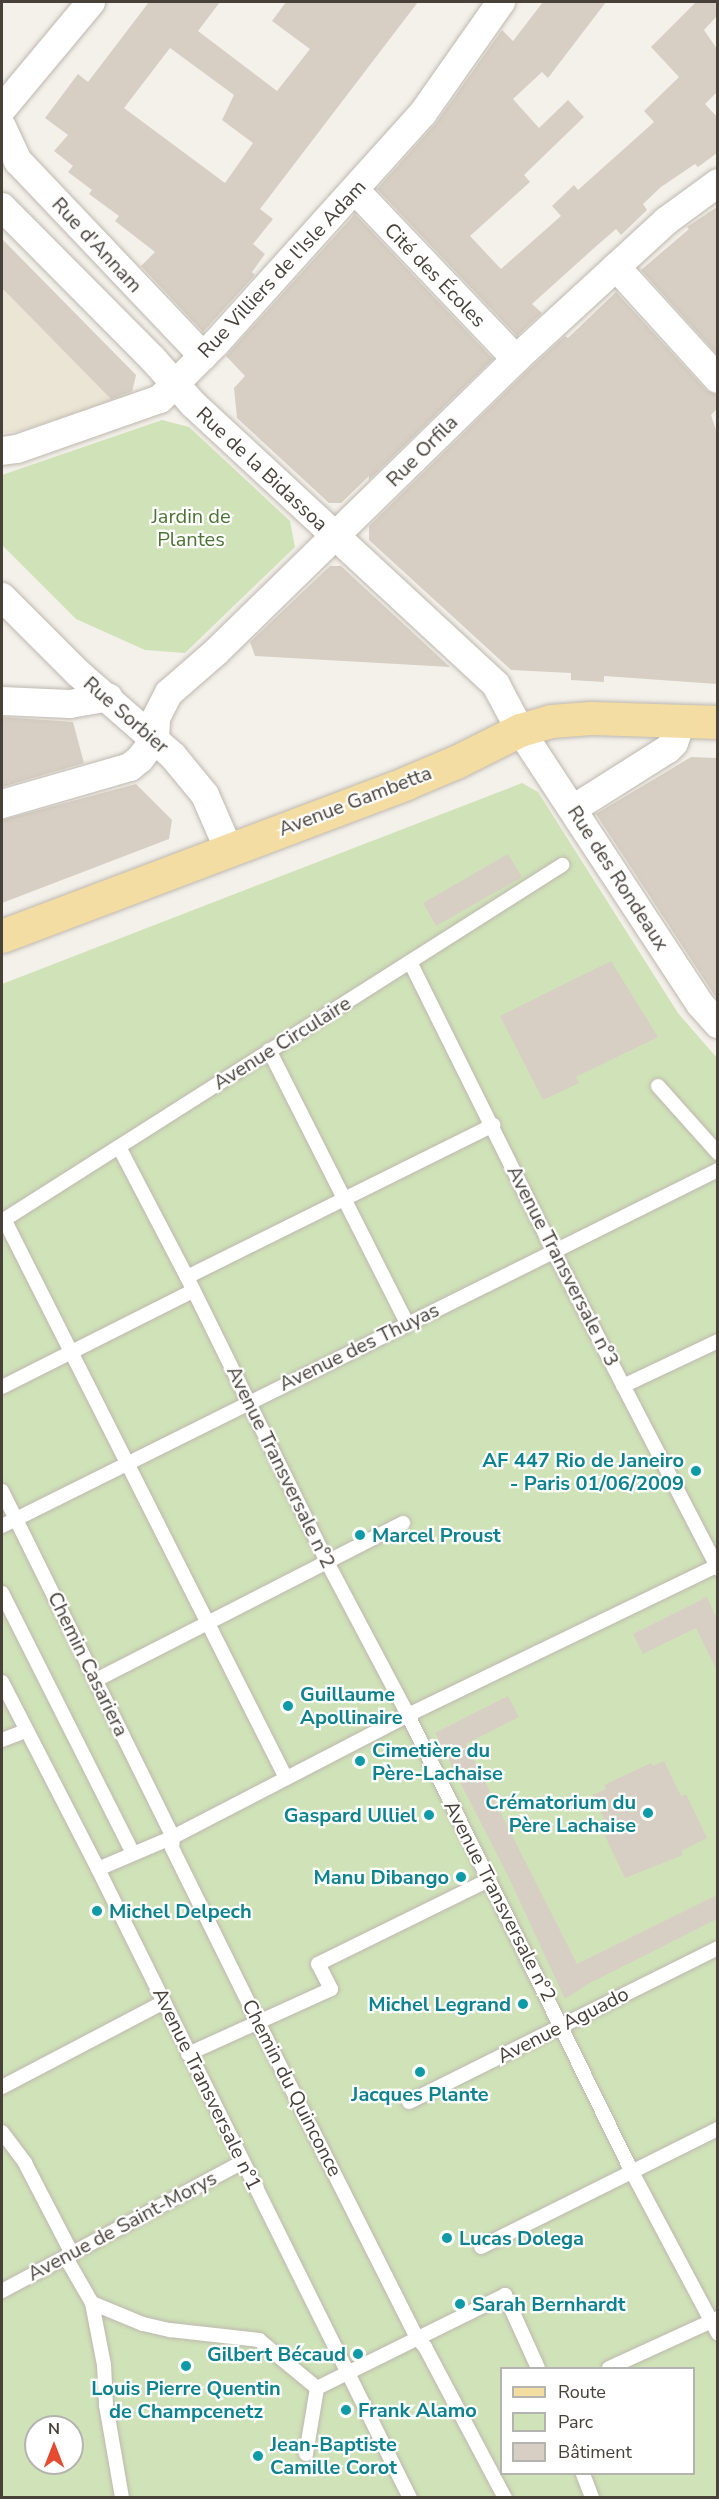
<!DOCTYPE html>
<html>
<head>
<meta charset="utf-8">
<style>
  body { margin:0 }
  #map { position:relative; width:719px; height:2499px; overflow:hidden; background:#f4f1eb; font-family:"Nunito Sans",sans-serif }
  div>[style] { position:absolute }
  [style*='--x'] { left:calc(var(--x)*1px); top:calc(var(--y)*1px); width:calc(var(--w)*1px); rotate:calc(var(--a)*1deg) }
  .education>* { inset:0; background:#ebe5d6 }
  .green>* { inset:0; background:#d0e3b8 }
  .building>* { inset:0; background:#d7cfc4 }
  .roads { filter:drop-shadow(0 0 2px #beb8ae) drop-shadow(0 0 2px #beb8ae) }
  .lane>* { height:14px; margin:-7px; padding:0 7px; transform-origin:7px; border-radius:7px; background:#fff }
  .street>* { height:28px; margin:-14px; padding:0 14px; transform-origin:14px; border-radius:14px; background:#fff }
  .primary>* { height:33px; margin:-16.5px; padding:0 16.5px; transform-origin:16.5px; border-radius:16.5px; background:#f4dda3 }
  .dots>* { width:16px; height:16px; translate:-50% -50%; box-sizing:border-box; border:3px solid #fff; border-radius:50% }
  span { translate:-50% -50%; white-space:nowrap; text-align:center; line-height:1.15; -webkit-text-stroke:4.5px #fff; paint-order:stroke }
  .street-label { font-size:20px; color:#474139 }
  .park-label { font-size:20px; color:#4b7332 }
  .culture-label { font-size:20px; color:#0d838f; font-weight:700 }
  .right { translate:-100% -50%; text-align:right }
  .left { translate:0 -50%; text-align:left }
  .frame { position:absolute; inset:0; border:3px solid #474139; pointer-events:none }
  .legend { position:absolute; left:500px; top:2367px; width:195px; height:108px; box-sizing:border-box; background:#fff; border:2px solid #b5b3b0; margin:0; padding:8px 10px; list-style:none; font-size:18px; color:#474139 }
  .legend li { display:flex; align-items:center; gap:12px; height:30px }
  .legend b { width:30px; border:2px solid #b5b3b0 }
  .north { position:absolute; left:24px; top:2415px; width:60px; height:60px; box-sizing:border-box; background:#fff; border:2px solid #b5b3b0; border-radius:50%; rotate:0deg; font-size:16px; font-weight:700; line-height:24px; text-align:center; color:#474139 }
  .north::after { content:''; display:block; margin:auto; width:21px; height:27px; background:#e44b31; clip-path:polygon(50% 0,100% 100%,50% 72%,0 100%) }
</style>
</head>
<body>
<div id="map">
  <div class="education">
    <i style="clip-path:polygon(2px 239px,136px 375px,132px 394px,20px 431px,2px 433px)"></i>
  </div>
  <div class="green">
    <i style="clip-path:polygon(162px 420px,189px 427px,290px 521px,295px 547px,185px 653px,145px 650px,76px 619px,2px 545px,2px 475px)"></i>
    <i style="clip-path:polygon(evenodd,522px 783px,538px 792px,678px 1013px,717px 1058px,717px 2497px,2px 2498px,2px 984px,522px 783px,502px 2368px,694px 2368px,694px 2474px,502px 2474px,502px 2368px,522px 783px,36px 2427px,72px 2427px,72px 2463px,36px 2463px,36px 2427px)"></i>
  </div>
  <div class="building">
    <i style="clip-path:polygon(evenodd,149px 2px,220px 2px,198px 31px,277px 91px,310px 49px,272px 21px,286px 2px,418px 2px,260px 209px,273px 219px,253px 244px,265px 254px,252px 272px,255px 275px,203px 332px,141px 266px,155px 252px,115px 221px,119px 216px,89px 194px,92px 190px,68px 172px,73px 166px,54px 151px,68px 135px,45px 118px,78px 74px,88px 82px,149px 2px,170px 48px,234px 95px,222px 120px,253px 143px,225px 183px,124px 108px,170px 48px)"></i>
    <i style="clip-path:polygon(543px 2px,606px 2px,548px 78px,542px 72px,513px 99px,539px 128px,568px 100px,584px 117px,524px 175px,530px 182px,470px 236px,501px 269px,561px 216px,552px 206px,574px 185px,578px 190px,654px 122px,644px 111px,679px 77px,651px 47px,696px 2px,717px 2px,717px 16px,704px 30px,717px 49px,717px 92px,705px 104px,717px 117px,717px 153px,698px 167px,695px 164px,661px 187px,643px 204px,647px 210px,621px 235px,616px 229px,593px 249px,532px 304px,542px 313px,517px 336px,377px 189px,436px 123px,502px 30px,513px 41px)"></i>
    <i style="clip-path:polygon(717px 207px,717px 354px,641px 270px,689px 229px,687px 227px)"></i>
    <i style="clip-path:polygon(355px 214px,493px 359px,369px 480px,369px 476px,341px 503px,329px 503px,237px 418px,234px 388px,245px 376px,226px 356px)"></i>
    <i style="clip-path:polygon(2px 239px,136px 375px,132px 391px,111px 399px,2px 288px)"></i>
    <i style="clip-path:polygon(616px 292px,706px 390px,717px 395px,717px 409px,711px 415px,717px 433px,717px 684px,604px 676px,604px 682px,571px 680px,571px 673px,511px 670px,369px 540px,369px 526px,527px 371px,565px 336px,568px 338px)"></i>
    <i style="clip-path:polygon(330px 566px,341px 566px,450px 667px,255px 656px,250px 642px)"></i>
    <i style="clip-path:polygon(2px 717px,73px 722px,84px 763px,2px 787px)"></i>
    <i style="clip-path:polygon(691px 757px,717px 758px,717px 999px,596px 814px)"></i>
    <i style="clip-path:polygon(136px 784px,172px 820px,169px 839px,2px 903px,2px 820px)"></i>
    <i style="clip-path:polygon(508px 854px,522px 877px,436px 926px,423px 903px)"></i>
    <i style="clip-path:polygon(611px 961px,658px 1037px,576px 1077px,579px 1083px,543px 1100px,500px 1016px)"></i>
    <i style="clip-path:polygon(707px 1597px,717px 1619px,717px 1671px,696px 1628px,643px 1654px,633px 1634px)"></i>
    <i style="clip-path:polygon(508px 1696px,519px 1717px,466px 1744px,577px 1964px,717px 1895px,717px 1919px,588px 1984px,565px 1999px,509px 1878px,435px 1733px)"></i>
    <i style="clip-path:polygon(664px 1761px,681px 1796px,686px 1794px,707px 1838px,681px 1851px,683px 1855px,625px 1878px,603px 1832px,609px 1829px,592px 1795px,606px 1789px,604px 1785px,651px 1763px,653px 1766px)"></i>
  </div>
  <div class="roads">
    <div class="lane">
      <i style="--x:410;--y:962;--w:324;--a:63.6"></i>
      <i style="--x:554;--y:1252;--w:357;--a:62.6"></i>
      <i style="--x:269;--y:1050;--w:306;--a:63.2"></i>
      <i style="--x:658;--y:1086;--w:90;--a:48.2"></i>
      <i style="--x:119;--y:1147;--w:147;--a:62.4"></i>
      <i style="--x:187;--y:1277;--w:318;--a:63.8"></i>
      <i style="--x:327;--y:1562;--w:173;--a:62.1"></i>
      <i style="--x:408;--y:1715;--w:509;--a:63.89"></i>
      <i style="--x:632;--y:2172;--w:183;--a:62"></i>
      <i style="--x:4;--y:1219;--w:626;--a:63.23"></i>
      <i style="--x:2;--y:1221;--w:664;--a:-32.44"></i>
      <i style="--x:187;--y:1277;--w:342;--a:-26.4"></i>
      <i style="--x:623;--y:1386;--w:105;--a:-25.3"></i>
      <i style="--x:2;--y:1387;--w:214;--a:-26.7"></i>
      <i style="--x:2;--y:1491;--w:386;--a:63.7"></i>
      <i style="--x:173;--y:1837;--w:11;--a:95"></i>
      <i style="--x:172;--y:1848;--w:196;--a:63.7"></i>
      <i style="--x:259;--y:2024;--w:352;--a:63.3"></i>
      <i style="--x:417;--y:2338;--w:12;--a:48"></i>
      <i style="--x:425;--y:2347;--w:171;--a:62.1"></i>
      <i style="--x:2;--y:1526;--w:800;--a:-26.44"></i>
      <i style="--x:2;--y:1593;--w:291;--a:63.3"></i>
      <i style="--x:96;--y:1680;--w:345;--a:-27.1"></i>
      <i style="--x:2;--y:1682;--w:210;--a:62.8"></i>
      <i style="--x:98;--y:1869;--w:702;--a:63.62"></i>
      <i style="--x:2;--y:1740;--w:25;--a:-21"></i>
      <i style="--x:98;--y:1869;--w:82;--a:-23.1"></i>
      <i style="--x:173;--y:1837;--w:265;--a:-27.4"></i>
      <i style="--x:408;--y:1715;--w:344;--a:-25.8"></i>
      <i style="--x:188;--y:2054;--w:157;--a:-24.4"></i>
      <i style="--x:331;--y:1989;--w:28;--a:-117"></i>
      <i style="--x:318;--y:1964;--w:191;--a:-26.2"></i>
      <i style="--x:2;--y:2087;--w:183;--a:-27.7"></i>
      <i style="--x:409;--y:2102;--w:345;--a:-26.5"></i>
      <i style="--x:2;--y:2132;--w:39;--a:53"></i>
      <i style="--x:25;--y:2163;--w:96;--a:62.6"></i>
      <i style="--x:69;--y:2248;--w:15;--a:90"></i>
      <i style="--x:69;--y:2263;--w:46;--a:60.1"></i>
      <i style="--x:92;--y:2303;--w:63;--a:79"></i>
      <i style="--x:104;--y:2365;--w:40;--a:87.1"></i>
      <i style="--x:106;--y:2405;--w:94;--a:80.2"></i>
      <i style="--x:481;--y:2247;--w:265;--a:-26.5"></i>
      <i style="--x:2;--y:2291;--w:273;--a:-28.2"></i>
      <i style="--x:92;--y:2303;--w:55;--a:22.4"></i>
      <i style="--x:143;--y:2324;--w:28;--a:13"></i>
      <i style="--x:170;--y:2330;--w:90;--a:6.4"></i>
      <i style="--x:259;--y:2340;--w:75;--a:39.6"></i>
      <i style="--x:609;--y:2368;--w:120;--a:-24.6"></i>
      <i style="--x:317;--y:2388;--w:210;--a:-26.3"></i>
      <i style="--x:505;--y:2295;--w:80;--a:65.7"></i>
      <i style="--x:306;--y:2454;--w:67;--a:-80.5"></i>
      <i style="--x:583;--y:2474;--w:26;--a:69"></i>
    </div>
    <div class="street">
      <i style="--x:2;--y:109;--w:139;--a:-50.2"></i>
      <i style="--x:2;--y:127;--w:38;--a:65"></i>
      <i style="--x:18;--y:161;--w:269;--a:46.5"></i>
      <i style="--x:355;--y:190;--w:233;--a:46.4"></i>
      <i style="--x:2;--y:207;--w:213;--a:45.2"></i>
      <i style="--x:152;--y:358;--w:62;--a:48.3"></i>
      <i style="--x:193;--y:404;--w:413;--a:42.8"></i>
      <i style="--x:496;--y:685;--w:51;--a:61.9"></i>
      <i style="--x:520;--y:730;--w:328;--a:56.7"></i>
      <i style="--x:700;--y:1004;--w:27;--a:48"></i>
      <i style="--x:616;--y:267;--w:151;--a:47.7"></i>
      <i style="--x:2;--y:451;--w:15;--a:-8"></i>
      <i style="--x:17;--y:449;--w:151;--a:-19.3"></i>
      <i style="--x:160;--y:399;--w:79;--a:-45"></i>
      <i style="--x:216;--y:343;--w:309;--a:-48"></i>
      <i style="--x:423;--y:113;--w:136;--a:-54.9"></i>
      <i style="--x:2;--y:597;--w:107;--a:45"></i>
      <i style="--x:78;--y:673;--w:126;--a:41.1"></i>
      <i style="--x:173;--y:756;--w:50;--a:50.6"></i>
      <i style="--x:205;--y:795;--w:58;--a:66.5"></i>
      <i style="--x:2;--y:701;--w:68;--a:2.5"></i>
      <i style="--x:70;--y:704;--w:39;--a:-10"></i>
      <i style="--x:155;--y:739;--w:21;--a:-87"></i>
      <i style="--x:156;--y:718;--w:28;--a:-63"></i>
      <i style="--x:169;--y:693;--w:62;--a:-41.1"></i>
      <i style="--x:216;--y:652;--w:419;--a:-44.3"></i>
      <i style="--x:516;--y:359;--w:204;--a:-42.6"></i>
      <i style="--x:666;--y:221;--w:64;--a:-36.2"></i>
      <i style="--x:2;--y:804;--w:133;--a:-16.1"></i>
      <i style="--x:130;--y:767;--w:13;--a:-39"></i>
      <i style="--x:140;--y:759;--w:25;--a:-53"></i>
      <i style="--x:573;--y:809;--w:112;--a:-32.3"></i>
      <i style="--x:668;--y:749;--w:8;--a:-45"></i>
      <i style="--x:674;--y:743;--w:23;--a:-72"></i>
    </div>
    <div class="primary">
      <i style="--x:2;--y:936;--w:432;--a:-20.7"></i>
      <i style="--x:406;--y:783;--w:54;--a:-22.8"></i>
      <i style="--x:456;--y:762;--w:72;--a:-26.6"></i>
      <i style="--x:520;--y:730;--w:32;--a:-16"></i>
      <i style="--x:551;--y:721;--w:40;--a:-4.3"></i>
      <i style="--x:591;--y:718;--w:127;--a:1.8"></i>
    </div>
  </div>
  <div class="dots">
    <i style="left:696px;top:1471px;background:#0f9aa8"></i>
    <i style="left:360px;top:1535px;background:#0f9aa8"></i>
    <i style="left:288px;top:1706px;background:#0f9aa8"></i>
    <i style="left:360px;top:1761px;background:#0f9aa8"></i>
    <i style="left:648px;top:1813px;background:#0f9aa8"></i>
    <i style="left:429px;top:1815px;background:#0f9aa8"></i>
    <i style="left:461px;top:1877px;background:#0f9aa8"></i>
    <i style="left:97px;top:1911px;background:#0f9aa8"></i>
    <i style="left:523px;top:2004px;background:#0f9aa8"></i>
    <i style="left:420px;top:2072px;background:#0f9aa8"></i>
    <i style="left:447px;top:2238px;background:#0f9aa8"></i>
    <i style="left:460px;top:2304px;background:#0f9aa8"></i>
    <i style="left:358px;top:2354px;background:#0f9aa8"></i>
    <i style="left:186px;top:2366px;background:#0f9aa8"></i>
    <i style="left:346px;top:2410px;background:#0f9aa8"></i>
    <i style="left:258px;top:2456px;background:#0f9aa8"></i>
  </div>
  <div class="street-label">
    <span style="left:97px;top:245px;rotate:47deg">Rue d'Annam</span>
    <span style="left:282px;top:269px;rotate:-47deg">Rue Villiers de l'Isle Adam</span>
    <span style="left:435px;top:275px;rotate:46deg">Cité des Écoles</span>
    <span style="left:422px;top:451px;rotate:-45deg">Rue Orfila</span>
    <span style="left:262px;top:469px;rotate:43deg">Rue de la Bidassoa</span>
    <span style="left:126px;top:715px;rotate:41deg">Rue Sorbier</span>
    <span style="left:355px;top:801px;rotate:-21deg">Avenue Gambetta</span>
    <span style="left:618px;top:878px;rotate:57deg">Rue des Rondeaux</span>
    <span style="left:282px;top:1043px;rotate:-32deg">Avenue Circulaire</span>
    <span style="left:563px;top:1266px;rotate:63deg">Avenue Transversale n°3</span>
    <span style="left:359px;top:1347px;rotate:-26deg">Avenue des Thuyas</span>
    <span style="left:281px;top:1467px;rotate:64deg">Avenue Transversale n°2</span>
    <span style="left:88px;top:1664px;rotate:64deg">Chemin Casariera</span>
    <span style="left:500px;top:1901px;rotate:63deg">Avenue Transversale n°2</span>
    <span style="left:563px;top:2025px;rotate:-27deg">Avenue Aguado</span>
    <span style="left:292px;top:2088px;rotate:63deg">Chemin du Quinconce</span>
    <span style="left:207px;top:2089px;rotate:64deg">Avenue Transversale n°1</span>
    <span style="left:122px;top:2226px;rotate:-28deg">Avenue de Saint-Morys</span>
  </div>
  <div class="park-label">
    <span style="left:191px;top:528px">Jardin de<br>Plantes</span>
  </div>
  <div class="culture-label">
    <span class="right" style="left:684px;top:1472px">AF 447 Rio de Janeiro<br>- Paris 01/06/2009</span>
    <span class="left" style="left:372px;top:1535px">Marcel Proust</span>
    <span class="left" style="left:300px;top:1706px">Guillaume<br>Apollinaire</span>
    <span class="left" style="left:372px;top:1762px">Cimetière du<br>Père-Lachaise</span>
    <span class="right" style="left:636px;top:1814px">Crématorium du<br>Père Lachaise</span>
    <span class="right" style="left:417px;top:1815px">Gaspard Ulliel</span>
    <span class="right" style="left:449px;top:1877px">Manu Dibango</span>
    <span class="left" style="left:109px;top:1911px">Michel Delpech</span>
    <span class="right" style="left:511px;top:2004px">Michel Legrand</span>
    <span style="left:420px;top:2094px">Jacques Plante</span>
    <span class="left" style="left:459px;top:2238px">Lucas Dolega</span>
    <span class="left" style="left:472px;top:2304px">Sarah Bernhardt</span>
    <span class="right" style="left:346px;top:2354px">Gilbert Bécaud</span>
    <span style="left:186px;top:2400px">Louis Pierre Quentin<br>de Champcenetz</span>
    <span class="left" style="left:358px;top:2410px">Frank Alamo</span>
    <span class="left" style="left:270px;top:2456px">Jean-Baptiste<br>Camille Corot</span>
  </div>
  <div class="frame"></div>
  <ul class="legend">
  <li><b style="height:8px;background:#f4dda3"></b>Route</li>
  <li><b style="height:16px;background:#d0e3b8"></b>Parc</li>
  <li><b style="height:16px;background:#d7cfc4"></b>Bâtiment</li>
  </ul>
  <div class="north">N</div>
</div>
</body>
</html>
